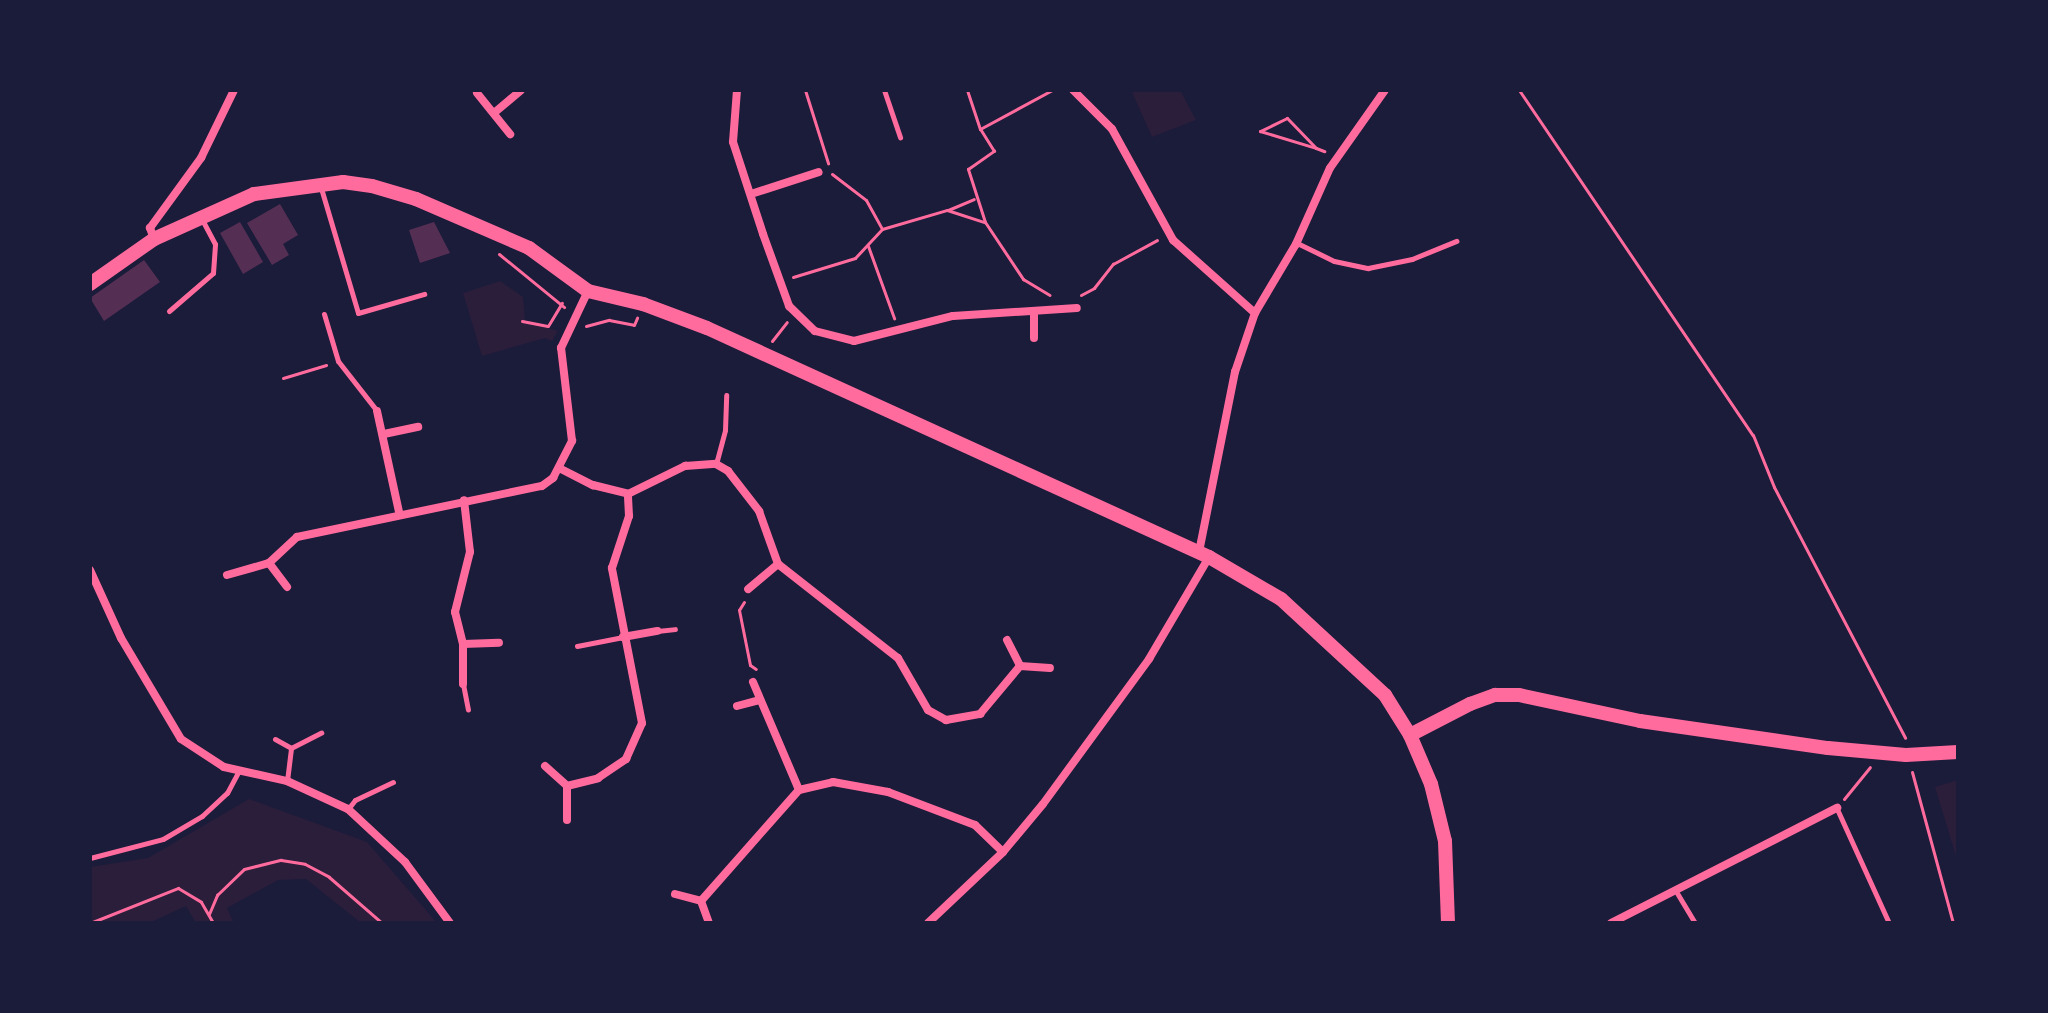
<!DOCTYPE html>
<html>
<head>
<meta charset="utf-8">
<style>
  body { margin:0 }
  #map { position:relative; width:2048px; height:1013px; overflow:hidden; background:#1b1b3a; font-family:"Public Sans",sans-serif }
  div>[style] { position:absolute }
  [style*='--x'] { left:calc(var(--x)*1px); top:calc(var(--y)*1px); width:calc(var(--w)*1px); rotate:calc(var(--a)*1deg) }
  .green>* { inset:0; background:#2a1e3b }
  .building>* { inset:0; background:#542f53 }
  .path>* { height:3px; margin:-1.5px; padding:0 1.5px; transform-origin:1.5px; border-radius:1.5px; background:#ff6b9d }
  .service>* { height:5px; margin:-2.5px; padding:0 2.5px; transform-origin:2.5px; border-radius:2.5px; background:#ff6b9d }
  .minor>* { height:8px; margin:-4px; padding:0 4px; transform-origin:4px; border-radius:4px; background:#ff6b9d }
  .tertiary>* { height:14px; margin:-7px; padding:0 7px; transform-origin:7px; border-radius:7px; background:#ff6b9d }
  span { translate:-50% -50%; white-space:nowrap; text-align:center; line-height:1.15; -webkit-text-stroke:6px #1b1b3a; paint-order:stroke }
  .frame { position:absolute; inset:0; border:92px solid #1b1b3a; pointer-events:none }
</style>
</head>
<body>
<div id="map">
  <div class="green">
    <i style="clip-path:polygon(1131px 90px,1180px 90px,1196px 120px,1152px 137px)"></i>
    <i style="clip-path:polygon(500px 281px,523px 297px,525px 321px,558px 331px,552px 341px,545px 338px,482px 356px,463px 293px)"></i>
    <i style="clip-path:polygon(1958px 780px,1958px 863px,1935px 787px)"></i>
    <i style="clip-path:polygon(249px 799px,367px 842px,437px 923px,361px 923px,306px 879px,278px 880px,227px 908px,234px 923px,196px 923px,186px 906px,149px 923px,90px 923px,90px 867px,148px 858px)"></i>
  </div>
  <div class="building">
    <i style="clip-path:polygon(280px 204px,298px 235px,283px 244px,289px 255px,272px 265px,247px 223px)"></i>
    <i style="clip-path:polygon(240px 222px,263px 262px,243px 274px,220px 233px)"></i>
    <i style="clip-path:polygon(434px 222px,450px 253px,420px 263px,409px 230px)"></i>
    <i style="clip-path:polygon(144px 260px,160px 282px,104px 321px,90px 298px)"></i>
  </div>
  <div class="path">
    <i style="--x:805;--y:90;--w:77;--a:72.5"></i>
    <i style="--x:967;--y:90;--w:41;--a:71.6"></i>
    <i style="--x:1519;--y:90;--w:417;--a:55.9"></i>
    <i style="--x:1753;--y:435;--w:56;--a:68"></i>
    <i style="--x:1774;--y:487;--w:283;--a:62.4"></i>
    <i style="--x:1316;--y:148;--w:42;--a:-134"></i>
    <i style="--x:1287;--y:118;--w:30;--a:154"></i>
    <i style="--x:1260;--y:131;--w:59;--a:16.9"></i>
    <i style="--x:1316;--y:148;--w:9;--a:21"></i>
    <i style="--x:832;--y:174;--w:43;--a:37.4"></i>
    <i style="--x:866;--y:200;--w:33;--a:61"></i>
    <i style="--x:882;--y:229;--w:68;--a:-16.3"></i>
    <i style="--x:947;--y:210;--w:40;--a:18"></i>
    <i style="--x:985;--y:222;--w:69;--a:56.3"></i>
    <i style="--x:1023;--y:279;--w:31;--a:31"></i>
    <i style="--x:948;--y:210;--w:28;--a:-23"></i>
    <i style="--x:985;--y:222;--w:56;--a:-107.8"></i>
    <i style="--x:968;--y:169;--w:32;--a:-35"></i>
    <i style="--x:994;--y:151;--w:26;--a:-122"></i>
    <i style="--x:980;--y:129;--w:82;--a:-28.4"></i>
    <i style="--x:868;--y:246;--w:77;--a:70.1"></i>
    <i style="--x:499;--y:254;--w:84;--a:39.2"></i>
    <i style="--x:793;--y:277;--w:65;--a:-17"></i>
    <i style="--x:855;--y:258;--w:40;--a:-47"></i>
    <i style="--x:1081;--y:295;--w:15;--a:-28"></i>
    <i style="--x:1094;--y:288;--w:31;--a:-52"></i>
    <i style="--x:1113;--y:264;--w:50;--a:-28.6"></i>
    <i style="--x:522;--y:321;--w:26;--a:11"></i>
    <i style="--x:548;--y:326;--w:27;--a:-59"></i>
    <i style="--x:586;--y:326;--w:24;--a:-15"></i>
    <i style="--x:609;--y:320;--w:25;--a:11"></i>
    <i style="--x:634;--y:325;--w:8;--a:-67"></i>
    <i style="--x:772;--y:341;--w:24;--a:-52"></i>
    <i style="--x:283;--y:378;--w:45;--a:-16.8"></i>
    <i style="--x:744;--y:602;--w:9;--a:122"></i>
    <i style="--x:739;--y:610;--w:56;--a:78.7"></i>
    <i style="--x:750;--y:665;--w:7;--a:34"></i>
    <i style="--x:1912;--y:772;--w:156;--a:74.8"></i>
    <i style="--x:1844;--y:799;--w:41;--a:-50.9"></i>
    <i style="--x:209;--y:914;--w:21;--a:-67"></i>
    <i style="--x:217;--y:895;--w:37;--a:-44"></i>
    <i style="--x:244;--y:869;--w:38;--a:-14"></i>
    <i style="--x:281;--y:860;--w:24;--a:9"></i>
    <i style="--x:305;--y:864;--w:27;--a:28"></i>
    <i style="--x:329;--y:877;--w:70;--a:41"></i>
    <i style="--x:90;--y:923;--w:95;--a:-21.7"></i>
    <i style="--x:178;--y:888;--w:27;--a:31"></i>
    <i style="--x:201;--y:902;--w:24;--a:60"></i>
  </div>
  <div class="service">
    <i style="--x:884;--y:90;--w:50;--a:71.2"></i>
    <i style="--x:321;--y:188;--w:130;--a:73.5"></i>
    <i style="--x:358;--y:313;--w:69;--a:-16.1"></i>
    <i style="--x:1297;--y:243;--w:41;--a:25.9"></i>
    <i style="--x:1334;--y:261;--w:35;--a:12"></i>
    <i style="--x:1368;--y:268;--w:45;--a:-11.6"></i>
    <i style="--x:1412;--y:259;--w:48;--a:-22.2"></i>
    <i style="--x:169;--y:311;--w:58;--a:-40.8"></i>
    <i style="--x:213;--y:273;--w:29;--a:-86"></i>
    <i style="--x:215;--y:244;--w:26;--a:-118"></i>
    <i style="--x:324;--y:314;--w:49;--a:73.4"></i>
    <i style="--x:338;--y:361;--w:63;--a:52"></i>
    <i style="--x:716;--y:464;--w:35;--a:-75"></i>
    <i style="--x:725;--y:430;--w:35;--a:-88"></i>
    <i style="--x:657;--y:631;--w:18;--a:-6"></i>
    <i style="--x:577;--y:646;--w:47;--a:-11.1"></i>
    <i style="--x:463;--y:684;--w:26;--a:79"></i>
    <i style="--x:275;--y:739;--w:18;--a:29"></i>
    <i style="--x:291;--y:748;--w:34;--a:-27"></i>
    <i style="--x:287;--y:781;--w:33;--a:-83"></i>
    <i style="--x:348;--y:809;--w:11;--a:-52"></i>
    <i style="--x:355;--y:800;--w:42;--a:-25.3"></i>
    <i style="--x:1837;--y:809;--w:125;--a:65.5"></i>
    <i style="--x:90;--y:858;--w:75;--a:-14.6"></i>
    <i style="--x:163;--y:839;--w:45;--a:-30.5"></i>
    <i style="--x:202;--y:816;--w:34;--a:-43"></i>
    <i style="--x:227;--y:793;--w:24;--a:-62"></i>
    <i style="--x:1677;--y:893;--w:35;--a:59"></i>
  </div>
  <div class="minor">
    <i style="--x:737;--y:90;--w:52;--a:94.4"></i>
    <i style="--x:733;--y:142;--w:97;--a:71.9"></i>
    <i style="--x:763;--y:234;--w:77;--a:70.1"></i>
    <i style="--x:789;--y:306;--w:36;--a:44"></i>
    <i style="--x:815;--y:331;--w:40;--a:14.4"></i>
    <i style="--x:854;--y:341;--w:102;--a:-14.2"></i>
    <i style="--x:953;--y:316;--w:124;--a:-3.7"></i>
    <i style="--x:1073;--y:90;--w:55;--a:45"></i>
    <i style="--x:1112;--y:129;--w:127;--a:61.2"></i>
    <i style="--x:1173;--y:240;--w:110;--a:41.7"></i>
    <i style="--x:477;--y:93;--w:53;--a:51.2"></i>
    <i style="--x:494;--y:113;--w:35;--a:-40"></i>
    <i style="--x:751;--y:194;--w:71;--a:-17.9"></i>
    <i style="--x:154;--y:239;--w:12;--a:-110"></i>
    <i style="--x:150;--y:228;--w:87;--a:-53.9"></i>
    <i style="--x:201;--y:158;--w:76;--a:-64.1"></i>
    <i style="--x:1034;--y:338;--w:27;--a:-90"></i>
    <i style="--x:377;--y:411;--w:103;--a:77.7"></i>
    <i style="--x:384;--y:434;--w:35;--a:-12"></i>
    <i style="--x:561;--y:469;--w:36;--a:27"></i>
    <i style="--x:593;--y:485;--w:36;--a:14"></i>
    <i style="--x:628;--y:494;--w:64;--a:-26.2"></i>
    <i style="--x:685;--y:466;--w:31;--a:-4"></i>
    <i style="--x:716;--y:464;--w:14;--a:30"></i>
    <i style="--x:728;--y:471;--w:51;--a:52.2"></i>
    <i style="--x:759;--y:511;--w:56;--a:70.3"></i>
    <i style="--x:778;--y:564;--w:39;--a:140"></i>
    <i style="--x:1199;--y:552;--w:184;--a:-78.7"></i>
    <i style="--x:1235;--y:372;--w:62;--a:-71.3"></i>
    <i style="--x:1255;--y:313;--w:80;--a:-59.3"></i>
    <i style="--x:1296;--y:244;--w:83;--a:-65.9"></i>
    <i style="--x:1330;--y:168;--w:95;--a:-54.8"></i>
    <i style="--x:269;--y:563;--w:30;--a:53"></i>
    <i style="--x:778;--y:564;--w:152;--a:38.1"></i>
    <i style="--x:898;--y:658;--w:60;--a:60"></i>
    <i style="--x:928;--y:710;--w:21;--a:29"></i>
    <i style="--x:946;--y:720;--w:35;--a:-10"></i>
    <i style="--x:980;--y:714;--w:62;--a:-50.2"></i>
    <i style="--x:90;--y:570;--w:75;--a:65.5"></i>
    <i style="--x:121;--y:638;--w:117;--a:59.3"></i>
    <i style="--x:181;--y:739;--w:51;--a:33.1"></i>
    <i style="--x:224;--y:767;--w:65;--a:12.5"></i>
    <i style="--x:287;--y:781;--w:67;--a:24.7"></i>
    <i style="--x:348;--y:809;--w:78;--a:42.9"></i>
    <i style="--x:405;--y:862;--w:76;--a:53.6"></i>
    <i style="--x:227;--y:575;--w:44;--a:-15.9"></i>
    <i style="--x:269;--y:563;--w:38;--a:-43"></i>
    <i style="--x:297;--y:537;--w:250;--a:-11.8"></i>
    <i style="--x:542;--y:486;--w:14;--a:-36"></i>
    <i style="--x:553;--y:478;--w:42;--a:-62.8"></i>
    <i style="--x:572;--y:441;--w:94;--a:-96.7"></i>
    <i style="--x:561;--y:348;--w:63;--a:-64.7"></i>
    <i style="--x:623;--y:637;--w:35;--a:-10"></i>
    <i style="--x:1007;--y:640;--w:29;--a:63"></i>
    <i style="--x:1020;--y:666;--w:30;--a:4"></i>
    <i style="--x:463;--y:644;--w:36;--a:-2"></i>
    <i style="--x:753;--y:682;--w:117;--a:66.9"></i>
    <i style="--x:799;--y:790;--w:35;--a:-13"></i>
    <i style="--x:833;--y:782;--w:56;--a:10.3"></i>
    <i style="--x:888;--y:792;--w:93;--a:20.8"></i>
    <i style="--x:975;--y:825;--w:39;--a:44"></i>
    <i style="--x:463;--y:684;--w:40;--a:-90"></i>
    <i style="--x:463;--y:644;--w:33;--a:-104"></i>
    <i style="--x:455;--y:612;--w:62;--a:-76"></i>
    <i style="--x:470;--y:552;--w:52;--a:-96.6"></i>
    <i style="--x:737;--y:706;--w:23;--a:-15"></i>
    <i style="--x:545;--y:766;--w:30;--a:42"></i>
    <i style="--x:567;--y:786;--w:34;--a:90"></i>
    <i style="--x:567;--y:786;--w:32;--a:-14"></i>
    <i style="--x:598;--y:778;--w:34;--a:-34"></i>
    <i style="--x:626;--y:759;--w:39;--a:-66"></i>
    <i style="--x:642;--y:723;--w:158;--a:-101"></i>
    <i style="--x:612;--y:568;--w:55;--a:-71.9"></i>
    <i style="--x:629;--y:516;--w:22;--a:-93"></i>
    <i style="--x:675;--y:894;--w:27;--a:15"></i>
    <i style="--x:709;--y:923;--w:23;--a:-110"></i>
    <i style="--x:701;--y:901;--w:148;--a:-48.6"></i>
    <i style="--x:928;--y:923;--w:103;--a:-43.4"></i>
    <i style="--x:1003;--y:852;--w:62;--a:-50.2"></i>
    <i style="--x:1043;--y:804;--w:180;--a:-53.8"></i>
    <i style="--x:1149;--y:659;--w:118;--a:-59.5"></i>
    <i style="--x:1611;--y:923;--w:254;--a:-27"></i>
  </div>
  <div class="tertiary">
    <i style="--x:90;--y:284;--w:78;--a:-35.1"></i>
    <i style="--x:154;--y:239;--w:110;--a:-24.2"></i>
    <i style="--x:254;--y:194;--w:90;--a:-7.7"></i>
    <i style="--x:343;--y:182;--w:29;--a:8"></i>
    <i style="--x:372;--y:186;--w:46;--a:16.5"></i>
    <i style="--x:416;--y:199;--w:123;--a:23.4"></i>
    <i style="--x:529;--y:248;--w:73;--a:36.1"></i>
    <i style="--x:588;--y:291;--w:57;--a:13.3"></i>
    <i style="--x:643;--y:304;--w:68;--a:20.6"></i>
    <i style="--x:707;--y:328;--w:552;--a:24.52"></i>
    <i style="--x:1209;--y:557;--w:83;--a:30.3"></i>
    <i style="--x:1281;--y:599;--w:142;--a:42.7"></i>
    <i style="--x:1385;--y:695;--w:47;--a:58"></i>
    <i style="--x:1410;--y:735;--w:53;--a:66.8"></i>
    <i style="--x:1431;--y:784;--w:59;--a:76.2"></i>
    <i style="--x:1445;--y:841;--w:82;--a:87.9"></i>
    <i style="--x:1410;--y:735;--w:68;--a:-27.3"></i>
    <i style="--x:1470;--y:704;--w:27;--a:-20"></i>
    <i style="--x:1495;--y:695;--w:24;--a:0"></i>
    <i style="--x:1519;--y:695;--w:124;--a:12.1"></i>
    <i style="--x:1640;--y:721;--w:190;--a:8.2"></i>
    <i style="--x:1828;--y:748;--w:78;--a:5.1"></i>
    <i style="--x:1906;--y:755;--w:52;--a:-3.3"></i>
  </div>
  <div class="frame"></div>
</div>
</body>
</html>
